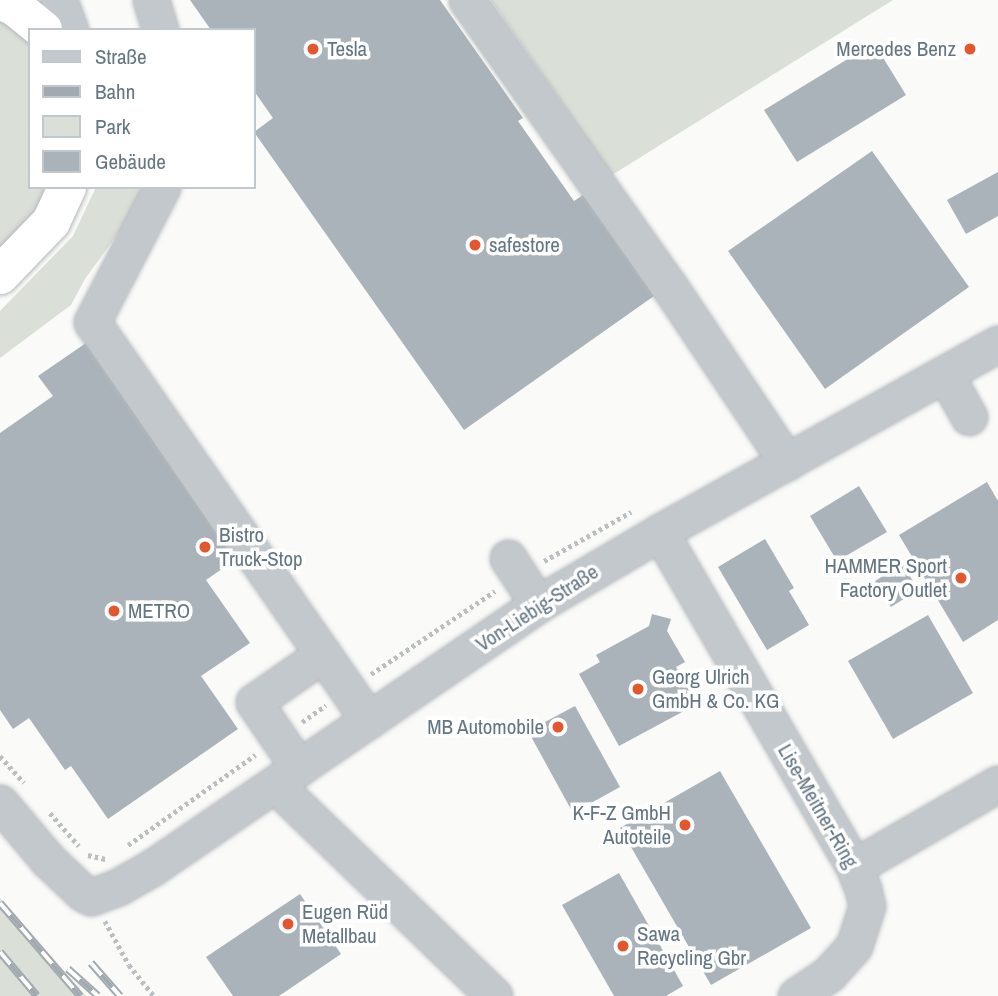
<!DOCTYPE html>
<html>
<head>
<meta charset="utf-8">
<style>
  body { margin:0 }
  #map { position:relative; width:998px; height:996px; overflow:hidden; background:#fafaf8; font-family:"Archivo Narrow",sans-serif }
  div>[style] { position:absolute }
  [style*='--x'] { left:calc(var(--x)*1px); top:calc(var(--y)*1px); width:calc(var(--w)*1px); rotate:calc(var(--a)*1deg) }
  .green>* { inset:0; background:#dadfd7 }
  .building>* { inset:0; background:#aab3b9 }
  .path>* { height:4.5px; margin-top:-2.25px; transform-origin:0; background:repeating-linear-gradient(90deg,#bbbfc2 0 3.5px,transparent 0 7px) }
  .roads { filter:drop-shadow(0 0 2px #b4b9bd) drop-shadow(0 0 2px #b4b9bd) }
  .minor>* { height:35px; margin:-17.5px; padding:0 17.5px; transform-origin:17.5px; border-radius:17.5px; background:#c3c8cc }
  .highway>* { height:38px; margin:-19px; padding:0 19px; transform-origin:19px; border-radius:19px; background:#fff }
  .rail>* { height:8px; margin-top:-4px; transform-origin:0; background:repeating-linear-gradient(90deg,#fff 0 16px,#a2aab0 0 32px); box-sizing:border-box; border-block:2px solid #a2aab0 }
  .dots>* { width:19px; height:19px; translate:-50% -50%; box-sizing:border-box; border:4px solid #fff; border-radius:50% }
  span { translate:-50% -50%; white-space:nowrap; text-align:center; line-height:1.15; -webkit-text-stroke:7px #fff; paint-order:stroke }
  .poi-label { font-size:21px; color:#657683 }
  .left { translate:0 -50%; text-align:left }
  .right { translate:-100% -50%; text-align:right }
  .street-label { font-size:21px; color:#657683 }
  .legend { position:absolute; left:28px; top:28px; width:228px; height:161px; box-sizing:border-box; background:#fff; border:2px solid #c1c8cd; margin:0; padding:9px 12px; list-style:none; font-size:21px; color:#657683 }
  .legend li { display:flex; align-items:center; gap:14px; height:35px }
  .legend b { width:35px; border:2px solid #c1c8cd }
</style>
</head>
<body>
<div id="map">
  <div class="green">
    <i style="clip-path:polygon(491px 0,893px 0,612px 175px)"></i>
    <i style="clip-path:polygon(0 18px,30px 39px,30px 187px,54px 187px,0 263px)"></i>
    <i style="clip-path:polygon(96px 187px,143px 187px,122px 228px,85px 279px,71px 305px,0 358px,0 311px,73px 236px)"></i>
    <i style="clip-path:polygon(0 898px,86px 996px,0 996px)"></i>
  </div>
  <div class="building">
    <i style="clip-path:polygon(190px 0,440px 0,523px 118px,518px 121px,574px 201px,583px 195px,654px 296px,464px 430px,254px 132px,273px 118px,254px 91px,254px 30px,211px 30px)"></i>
    <i style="clip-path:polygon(874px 43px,906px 95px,797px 162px,764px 110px)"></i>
    <i style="clip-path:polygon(872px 151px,969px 287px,825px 389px,728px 251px)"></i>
    <i style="clip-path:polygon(998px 172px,998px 216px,966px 234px,947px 200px)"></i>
    <i style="clip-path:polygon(86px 343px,235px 560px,206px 580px,250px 643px,201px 676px,238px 729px,108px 819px,71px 766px,65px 770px,29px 718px,13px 729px,0 710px,0 433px,53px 396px,38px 376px)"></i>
    <i style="clip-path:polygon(987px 482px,998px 501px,998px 620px,963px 642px,899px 535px)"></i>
    <i style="clip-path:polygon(859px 486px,887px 532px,837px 561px,810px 516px)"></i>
    <i style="clip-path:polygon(765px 539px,794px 588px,789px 591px,809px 625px,767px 650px,718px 567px)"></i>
    <i style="clip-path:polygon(903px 564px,918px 590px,891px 607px,875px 581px)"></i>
    <i style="clip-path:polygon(652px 614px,671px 619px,667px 631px,685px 662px,676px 667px,697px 704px,619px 746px,579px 674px,600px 662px,596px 655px,649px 626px)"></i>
    <i style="clip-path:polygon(928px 615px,973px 693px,893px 739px,848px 661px)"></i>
    <i style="clip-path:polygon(575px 706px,620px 787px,573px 813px,528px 731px)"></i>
    <i style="clip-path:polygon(720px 771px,811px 928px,711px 985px,620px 828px)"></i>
    <i style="clip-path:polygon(619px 873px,683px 986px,666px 996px,614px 996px,562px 905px)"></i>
    <i style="clip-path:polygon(300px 894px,341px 954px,279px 996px,233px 996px,206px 957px)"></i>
  </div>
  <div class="path">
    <i style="--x:544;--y:561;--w:100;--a:-29.4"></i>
    <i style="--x:371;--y:674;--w:149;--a:-33.8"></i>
    <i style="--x:302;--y:722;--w:29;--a:-35"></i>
    <i style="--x:0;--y:756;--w:36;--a:48"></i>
    <i style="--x:50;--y:813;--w:44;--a:48.7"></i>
    <i style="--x:128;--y:845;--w:156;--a:-35.3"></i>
    <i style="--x:88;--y:855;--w:18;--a:13"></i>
    <i style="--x:105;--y:921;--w:50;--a:61.4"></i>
    <i style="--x:129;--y:965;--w:40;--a:51"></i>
  </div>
  <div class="roads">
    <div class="minor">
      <i style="--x:59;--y:0;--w:32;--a:70"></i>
      <i style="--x:151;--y:0;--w:31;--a:73"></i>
      <i style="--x:467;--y:0;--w:350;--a:54.8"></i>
      <i style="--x:669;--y:286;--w:212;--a:56.2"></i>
      <i style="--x:162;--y:187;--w:152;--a:117.4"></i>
      <i style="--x:92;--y:322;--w:485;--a:55.2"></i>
      <i style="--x:945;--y:374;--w:49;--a:60.8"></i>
      <i style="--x:660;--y:532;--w:387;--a:59.9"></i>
      <i style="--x:854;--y:867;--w:24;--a:68"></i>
      <i style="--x:863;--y:889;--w:17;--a:77"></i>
      <i style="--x:867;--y:906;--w:42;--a:108"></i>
      <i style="--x:854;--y:946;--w:38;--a:132"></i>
      <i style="--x:829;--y:974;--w:40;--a:146"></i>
      <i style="--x:508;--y:558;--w:55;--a:56.9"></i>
      <i style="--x:299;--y:768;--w:80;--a:-124.3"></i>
      <i style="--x:254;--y:702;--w:84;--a:-34.8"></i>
      <i style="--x:277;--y:783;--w:19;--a:51"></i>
      <i style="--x:289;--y:798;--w:285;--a:44"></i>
      <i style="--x:0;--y:803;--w:75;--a:49.9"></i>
      <i style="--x:48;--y:860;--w:48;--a:43.3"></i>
      <i style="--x:83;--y:893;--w:9;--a:27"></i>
      <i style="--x:91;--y:897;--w:29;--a:-20"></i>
      <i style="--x:118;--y:887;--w:40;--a:-29.7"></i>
      <i style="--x:153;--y:867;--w:466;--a:-34.3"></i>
      <i style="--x:538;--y:604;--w:142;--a:-30.5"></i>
      <i style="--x:660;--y:532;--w:387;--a:-29.1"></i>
      <i style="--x:854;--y:867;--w:166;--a:-30"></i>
    </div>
    <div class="highway">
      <i style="--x:0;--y:0;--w:17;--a:25"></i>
      <i style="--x:15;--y:7;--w:36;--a:39"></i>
      <i style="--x:0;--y:275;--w:74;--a:-46.1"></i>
      <i style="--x:51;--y:222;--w:38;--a:-65"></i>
    </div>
  </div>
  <div class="rail">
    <i style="--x:0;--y:903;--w:123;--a:49.3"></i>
    <i style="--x:0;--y:952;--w:57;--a:49.9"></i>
    <i style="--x:91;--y:963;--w:44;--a:48.7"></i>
    <i style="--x:68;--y:969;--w:40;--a:42"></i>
  </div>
  <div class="dots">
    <i style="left:313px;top:49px;background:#e4572e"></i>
    <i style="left:970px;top:49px;background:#e4572e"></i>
    <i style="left:475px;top:245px;background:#e4572e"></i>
    <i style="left:205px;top:547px;background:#e4572e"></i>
    <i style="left:961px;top:578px;background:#e4572e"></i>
    <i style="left:114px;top:611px;background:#e4572e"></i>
    <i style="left:638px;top:689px;background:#e4572e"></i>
    <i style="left:558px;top:727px;background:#e4572e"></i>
    <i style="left:685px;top:825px;background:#e4572e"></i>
    <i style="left:288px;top:924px;background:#e4572e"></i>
    <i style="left:623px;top:946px;background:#e4572e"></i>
  </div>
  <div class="poi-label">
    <span class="left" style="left:327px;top:49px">Tesla</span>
    <span class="right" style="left:956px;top:49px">Mercedes Benz</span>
    <span class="left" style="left:489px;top:245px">safestore</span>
    <span class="left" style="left:219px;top:547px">Bistro<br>Truck-Stop</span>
    <span class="right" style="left:947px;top:578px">HAMMER Sport<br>Factory Outlet</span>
    <span class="left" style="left:128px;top:611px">METRO</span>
    <span class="left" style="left:652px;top:689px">Georg Ulrich<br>GmbH &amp; Co. KG</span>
    <span class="right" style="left:544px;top:727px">MB Automobile</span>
    <span class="right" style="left:671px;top:825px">K-F-Z GmbH<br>Autoteile</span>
    <span class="left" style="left:302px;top:924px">Eugen Rüd<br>Metallbau</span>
    <span class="left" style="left:637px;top:946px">Sawa<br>Recycling Gbr</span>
  </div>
  <div class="street-label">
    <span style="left:537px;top:608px;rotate:-33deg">Von-Liebig-Straße</span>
    <span style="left:818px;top:806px;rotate:60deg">Lise-Meitner-Ring</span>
  </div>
  <ul class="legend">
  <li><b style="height:9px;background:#c3c8cc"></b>Straße</li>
  <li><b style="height:9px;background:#a2aab0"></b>Bahn</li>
  <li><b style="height:19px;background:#dadfd7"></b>Park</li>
  <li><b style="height:19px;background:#aab3b9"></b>Gebäude</li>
  </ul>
</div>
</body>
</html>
